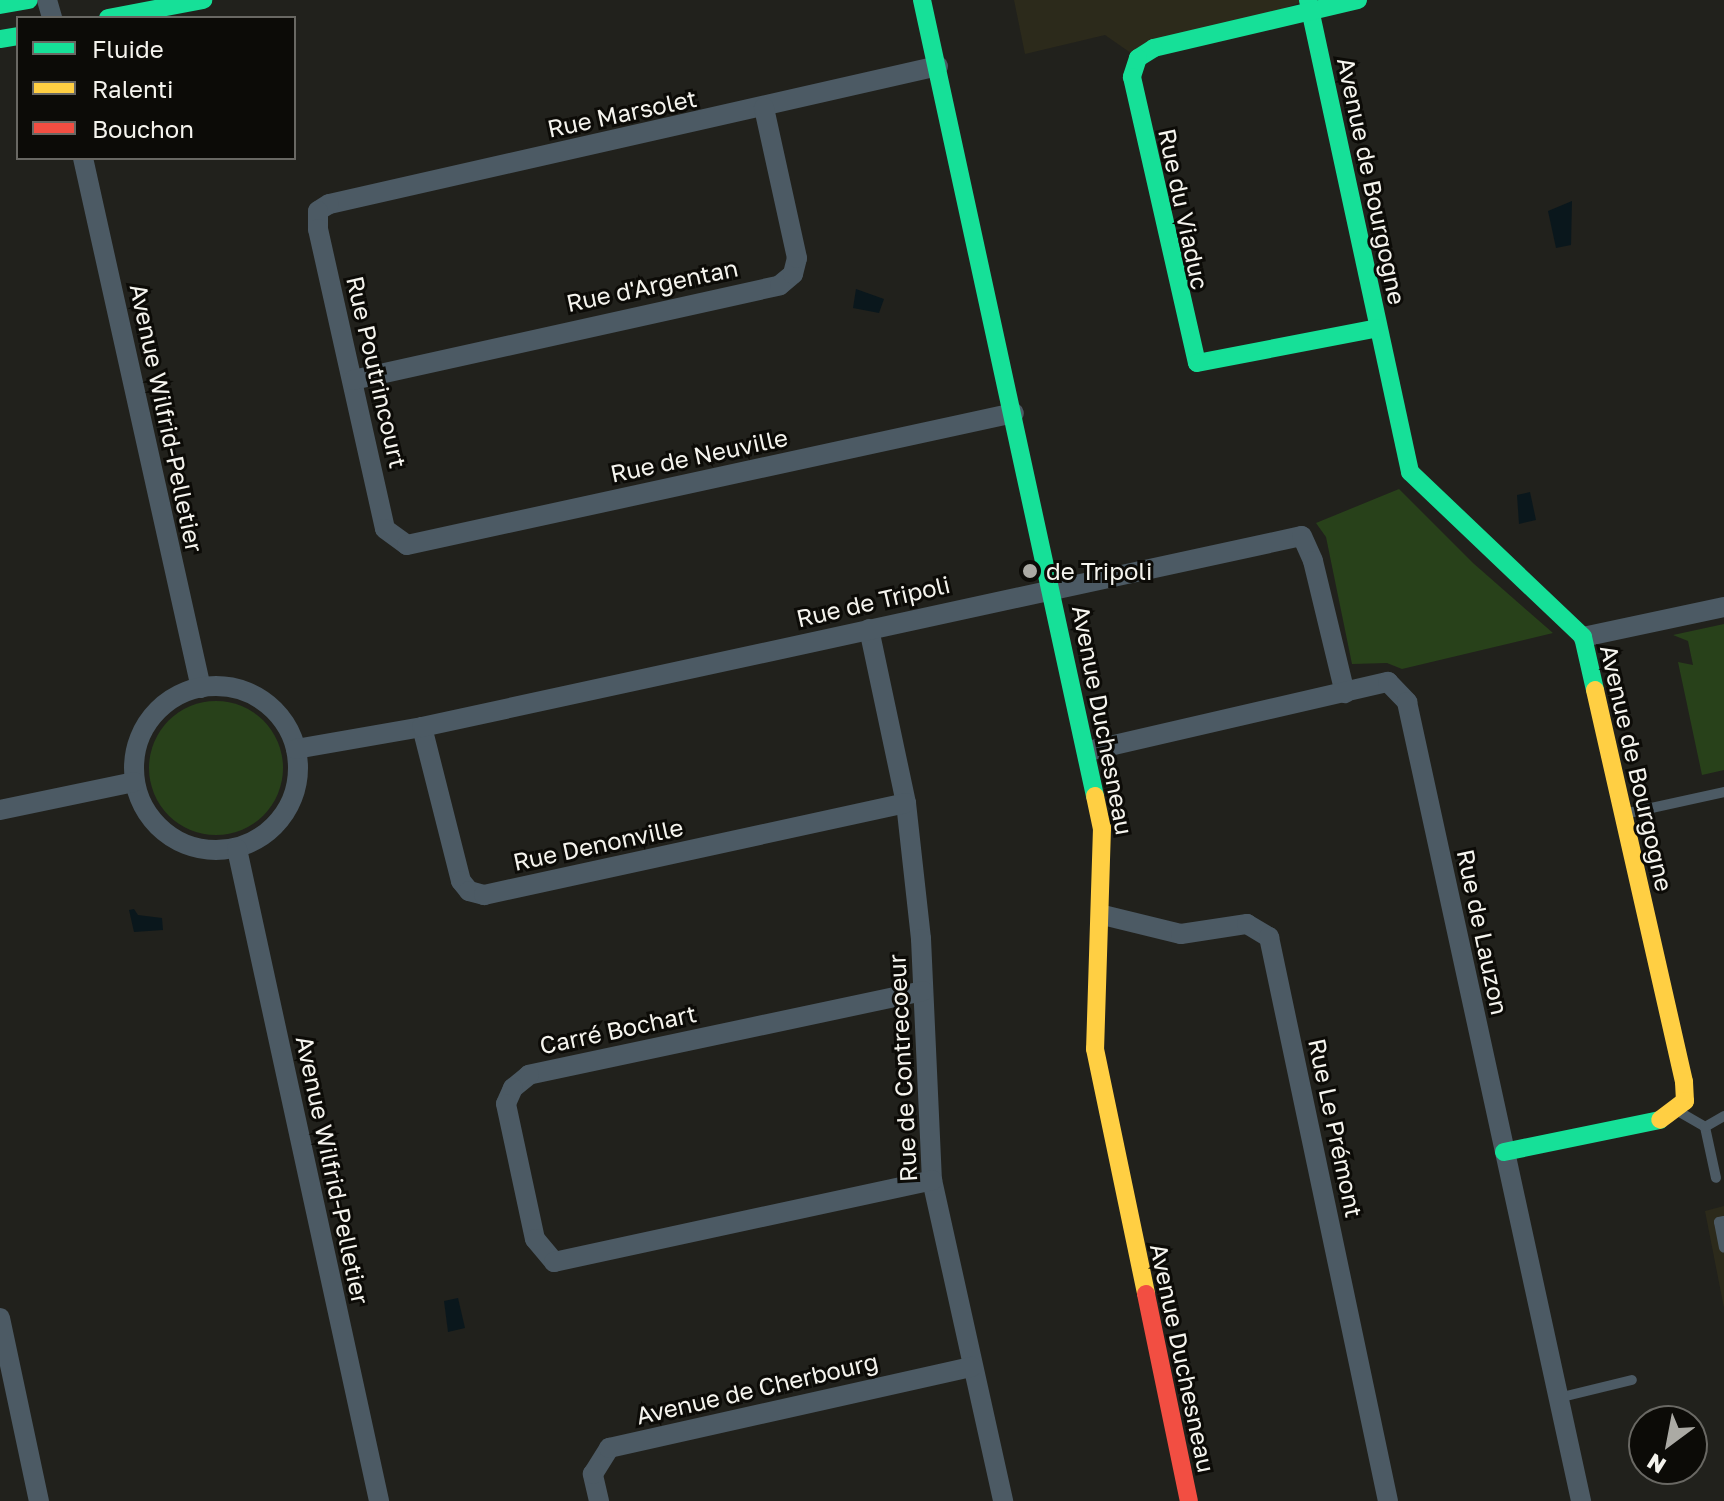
<!DOCTYPE html>
<html>
<head>
<meta charset="utf-8">
<style>
  body { margin:0 }
  #map { position:relative; width:1724px; height:1501px; overflow:hidden; background:#21211c; font-family:"Golos Text",sans-serif }
  div>[style] { position:absolute }
  [style*='--x'] { left:calc(var(--x)*1px); top:calc(var(--y)*1px); width:calc(var(--w)*1px); rotate:calc(var(--a)*1deg) }
  .built>* { inset:0; background:#2c2a1b }
  .green>* { inset:0; background:#28411a }
  .round { border-radius:50% }
  .water>* { inset:0; background:#0a171c }
  .lane>* { height:10px; margin:-5px; padding:0 5px; transform-origin:5px; border-radius:5px; background:#4c5a64 }
  .street>* { height:20px; margin:-10px; padding:0 10px; transform-origin:10px; border-radius:10px; background:#4c5a64 }
  .street>.ring { margin:-10px; padding:0; box-sizing:content-box; background:none; border:20px solid #4c5a64; border-radius:50% }
  .fast>* { height:18px; margin:-9px; padding:0 9px; transform-origin:9px; border-radius:9px; background:#16e098 }
  .slow>* { height:18px; margin:-9px; padding:0 9px; transform-origin:9px; border-radius:9px; background:#ffcf43 }
  .jam>* { height:18px; margin:-9px; padding:0 9px; transform-origin:9px; border-radius:9px; background:#f24e42 }
  .dots>* { width:22px; height:22px; translate:-50% -50%; box-sizing:border-box; border:4px solid #0c0b07; border-radius:50% }
  span { translate:-50% -50%; white-space:nowrap; text-align:center; line-height:1.15; -webkit-text-stroke:6px #0c0b07; paint-order:stroke }
  .street-label { font-size:24px; color:#f5f4ee }
  .poi-label { font-size:24px; color:#f5f4ee }
  .left { translate:0 -50%; text-align:left }
  .legend { position:absolute; left:16px; top:16px; width:280px; height:144px; box-sizing:border-box; background:#0c0b07; border:2px solid #696863; margin:0; padding:10px 14px; list-style:none; font-size:24px; color:#f5f4ee }
  .legend li { display:flex; align-items:center; gap:16px; height:40px }
  .legend b { width:40px; border:2px solid #696863 }
  .north { position:absolute; left:1628px; top:1405px; width:80px; height:80px; box-sizing:border-box; background:#0c0b07; border:2px solid #696863; border-radius:50%; rotate:212deg; font-size:22px; font-weight:700; line-height:32px; text-align:center; color:#f5f4ee }
  .north::after { content:''; display:block; margin:auto; width:28px; height:36px; background:#abaaa4; clip-path:polygon(50% 0,100% 100%,50% 72%,0 100%) }
</style>
</head>
<body>
<div id="map">
  <div class="built">
    <i style="clip-path:polygon(1014px 0,1308px 0,1138px 58px,1105px 35px,1025px 54px)"></i>
    <i style="clip-path:polygon(1724px 1206px,1724px 1308px,1705px 1211px)"></i>
  </div>
  <div class="green">
    <i style="clip-path:polygon(1399px 489px,1473px 563px,1553px 633px,1402px 669px,1387px 663px,1352px 664px,1326px 537px,1316px 523px)"></i>
    <i style="clip-path:polygon(1724px 624px,1724px 770px,1702px 775px,1678px 662px,1693px 665px,1688px 641px,1673px 635px)"></i>
    <i class="round" style="left:149px;top:701px;width:134px;height:134px"></i>
  </div>
  <div class="water">
    <i style="clip-path:polygon(1572px 201px,1571px 245px,1556px 248px,1548px 211px)"></i>
    <i style="clip-path:polygon(856px 289px,884px 299px,879px 313px,853px 308px)"></i>
    <i style="clip-path:polygon(1530px 492px,1536px 520px,1519px 524px,1517px 495px)"></i>
    <i style="clip-path:polygon(134px 909px,138px 915px,162px 918px,163px 930px,134px 932px,129px 910px)"></i>
    <i style="clip-path:polygon(458px 1298px,465px 1328px,448px 1332px,444px 1301px)"></i>
  </div>
  <div class="lane">
    <i style="--x:1624;--y:814;--w:102;--a:-12.4"></i>
    <i style="--x:1676;--y:1110;--w:34;--a:30"></i>
    <i style="--x:1705;--y:1127;--w:52;--a:77.8"></i>
    <i style="--x:1705;--y:1127;--w:22;--a:-30"></i>
    <i style="--x:1724;--y:1221;--w:5;--a:169"></i>
    <i style="--x:1719;--y:1222;--w:26;--a:79"></i>
    <i style="--x:1558;--y:1398;--w:76;--a:-13.7"></i>
  </div>
  <div class="street">
    <i style="--x:47;--y:0;--w:19;--a:74"></i>
    <i style="--x:938;--y:66;--w:624;--a:167.23"></i>
    <i style="--x:329;--y:204;--w:13;--a:148"></i>
    <i style="--x:318;--y:211;--w:18;--a:90"></i>
    <i style="--x:318;--y:229;--w:307;--a:77.4"></i>
    <i style="--x:385;--y:529;--w:27;--a:36"></i>
    <i style="--x:407;--y:545;--w:621;--a:-12.27"></i>
    <i style="--x:83;--y:158;--w:543;--a:77.45"></i>
    <i style="--x:353;--y:380;--w:437;--a:-12.5"></i>
    <i style="--x:780;--y:285;--w:17;--a:-40"></i>
    <i style="--x:793;--y:274;--w:16;--a:-76"></i>
    <i style="--x:797;--y:258;--w:154;--a:-102.4"></i>
    <i style="--x:869;--y:629;--w:178;--a:78"></i>
    <i style="--x:906;--y:803;--w:137;--a:83.7"></i>
    <i style="--x:921;--y:939;--w:241;--a:87.4"></i>
    <i style="--x:932;--y:1180;--w:329;--a:77.5"></i>
    <i style="--x:1583;--y:637;--w:144;--a:-12"></i>
    <i class="ring" style="left:134px;top:686px;width:144px;height:144px"></i>
    <i style="--x:422;--y:727;--w:159;--a:75.8"></i>
    <i style="--x:461;--y:881;--w:13;--a:51"></i>
    <i style="--x:469;--y:891;--w:16;--a:15"></i>
    <i style="--x:484;--y:895;--w:432;--a:-12.3"></i>
    <i style="--x:296;--y:749;--w:128;--a:-9.9"></i>
    <i style="--x:422;--y:727;--w:900;--a:-12.25"></i>
    <i style="--x:1302;--y:536;--w:27;--a:66"></i>
    <i style="--x:1313;--y:561;--w:136;--a:76.4"></i>
    <i style="--x:1088;--y:751;--w:308;--a:-13"></i>
    <i style="--x:1388;--y:682;--w:28;--a:46"></i>
    <i style="--x:1407;--y:702;--w:818;--a:77.71"></i>
    <i style="--x:0;--y:810;--w:137;--a:-11.8"></i>
    <i style="--x:237;--y:849;--w:667;--a:77.71"></i>
    <i style="--x:1103;--y:915;--w:80;--a:13.7"></i>
    <i style="--x:1181;--y:934;--w:67;--a:-8.6"></i>
    <i style="--x:1247;--y:924;--w:26;--a:31"></i>
    <i style="--x:1269;--y:937;--w:576;--a:78.09"></i>
    <i style="--x:923;--y:991;--w:403;--a:168"></i>
    <i style="--x:529;--y:1075;--w:21;--a:141"></i>
    <i style="--x:513;--y:1088;--w:17;--a:114"></i>
    <i style="--x:506;--y:1104;--w:138;--a:77.9"></i>
    <i style="--x:535;--y:1239;--w:30;--a:50"></i>
    <i style="--x:554;--y:1262;--w:387;--a:-12.2"></i>
    <i style="--x:0;--y:1318;--w:187;--a:78"></i>
    <i style="--x:599;--y:1501;--w:28;--a:-103"></i>
    <i style="--x:593;--y:1474;--w:31;--a:-58"></i>
    <i style="--x:609;--y:1448;--w:372;--a:-12.6"></i>
  </div>
  <div class="fast">
    <i style="--x:922;--y:0;--w:815;--a:77.74"></i>
    <i style="--x:1308;--y:0;--w:483;--a:77.8"></i>
    <i style="--x:1410;--y:472;--w:239;--a:43.6"></i>
    <i style="--x:1583;--y:637;--w:54;--a:77.2"></i>
    <i style="--x:1358;--y:0;--w:210;--a:166.8"></i>
    <i style="--x:1154;--y:48;--w:19;--a:148"></i>
    <i style="--x:1138;--y:58;--w:20;--a:108"></i>
    <i style="--x:1132;--y:77;--w:293;--a:77.2"></i>
    <i style="--x:1197;--y:363;--w:184;--a:-10.9"></i>
    <i style="--x:0;--y:5;--w:29;--a:-10"></i>
    <i style="--x:108;--y:18;--w:97;--a:-10.7"></i>
    <i style="--x:0;--y:39;--w:18;--a:-9"></i>
    <i style="--x:1504;--y:1152;--w:159;--a:-11.6"></i>
  </div>
  <div class="slow">
    <i style="--x:1595;--y:690;--w:402;--a:77.2"></i>
    <i style="--x:1684;--y:1082;--w:19;--a:87"></i>
    <i style="--x:1685;--y:1101;--w:31;--a:143"></i>
    <i style="--x:1095;--y:796;--w:33;--a:78"></i>
    <i style="--x:1102;--y:828;--w:221;--a:91.8"></i>
    <i style="--x:1095;--y:1049;--w:250;--a:78.2"></i>
  </div>
  <div class="jam">
    <i style="--x:1146;--y:1294;--w:211;--a:78.3"></i>
  </div>
  <div class="dots">
    <i style="left:1030px;top:571px;background:#abaaa4"></i>
  </div>
  <div class="street-label">
    <span style="left:622px;top:113px;rotate:-12deg">Rue Marsolet</span>
    <span style="left:1372px;top:181px;rotate:78deg">Avenue de Bourgogne</span>
    <span style="left:1184px;top:209px;rotate:78deg">Rue du Viaduc</span>
    <span style="left:652px;top:285px;rotate:-12deg">Rue d'Argentan</span>
    <span style="left:377px;top:372px;rotate:77deg">Rue Poutrincourt</span>
    <span style="left:167px;top:418px;rotate:78deg">Avenue Wilfrid-Pelletier</span>
    <span style="left:699px;top:455px;rotate:-12deg">Rue de Neuville</span>
    <span style="left:873px;top:601px;rotate:-13deg">Rue de Tripoli</span>
    <span style="left:1103px;top:720px;rotate:79deg">Avenue Duchesneau</span>
    <span style="left:1637px;top:768px;rotate:77deg">Avenue de Bourgogne</span>
    <span style="left:598px;top:844px;rotate:-12deg">Rue Denonville</span>
    <span style="left:1483px;top:932px;rotate:78deg">Rue de Lauzon</span>
    <span style="left:618px;top:1029px;rotate:-12deg">Carré Bochart</span>
    <span style="left:902px;top:1068px;rotate:-93deg">Rue de Contrecoeur</span>
    <span style="left:1336px;top:1128px;rotate:78deg">Rue Le Prémont</span>
    <span style="left:333px;top:1170px;rotate:78deg">Avenue Wilfrid-Pelletier</span>
    <span style="left:1183px;top:1358px;rotate:78deg">Avenue Duchesneau</span>
    <span style="left:757px;top:1388px;rotate:-13deg">Avenue de Cherbourg</span>
  </div>
  <div class="poi-label">
    <span class="left" style="left:1046px;top:571px">de Tripoli</span>
  </div>
  <ul class="legend">
  <li><b style="height:10px;background:#16e098"></b>Fluide</li>
  <li><b style="height:10px;background:#ffcf43"></b>Ralenti</li>
  <li><b style="height:10px;background:#f24e42"></b>Bouchon</li>
  </ul>
  <div class="north">N</div>
</div>
</body>
</html>
